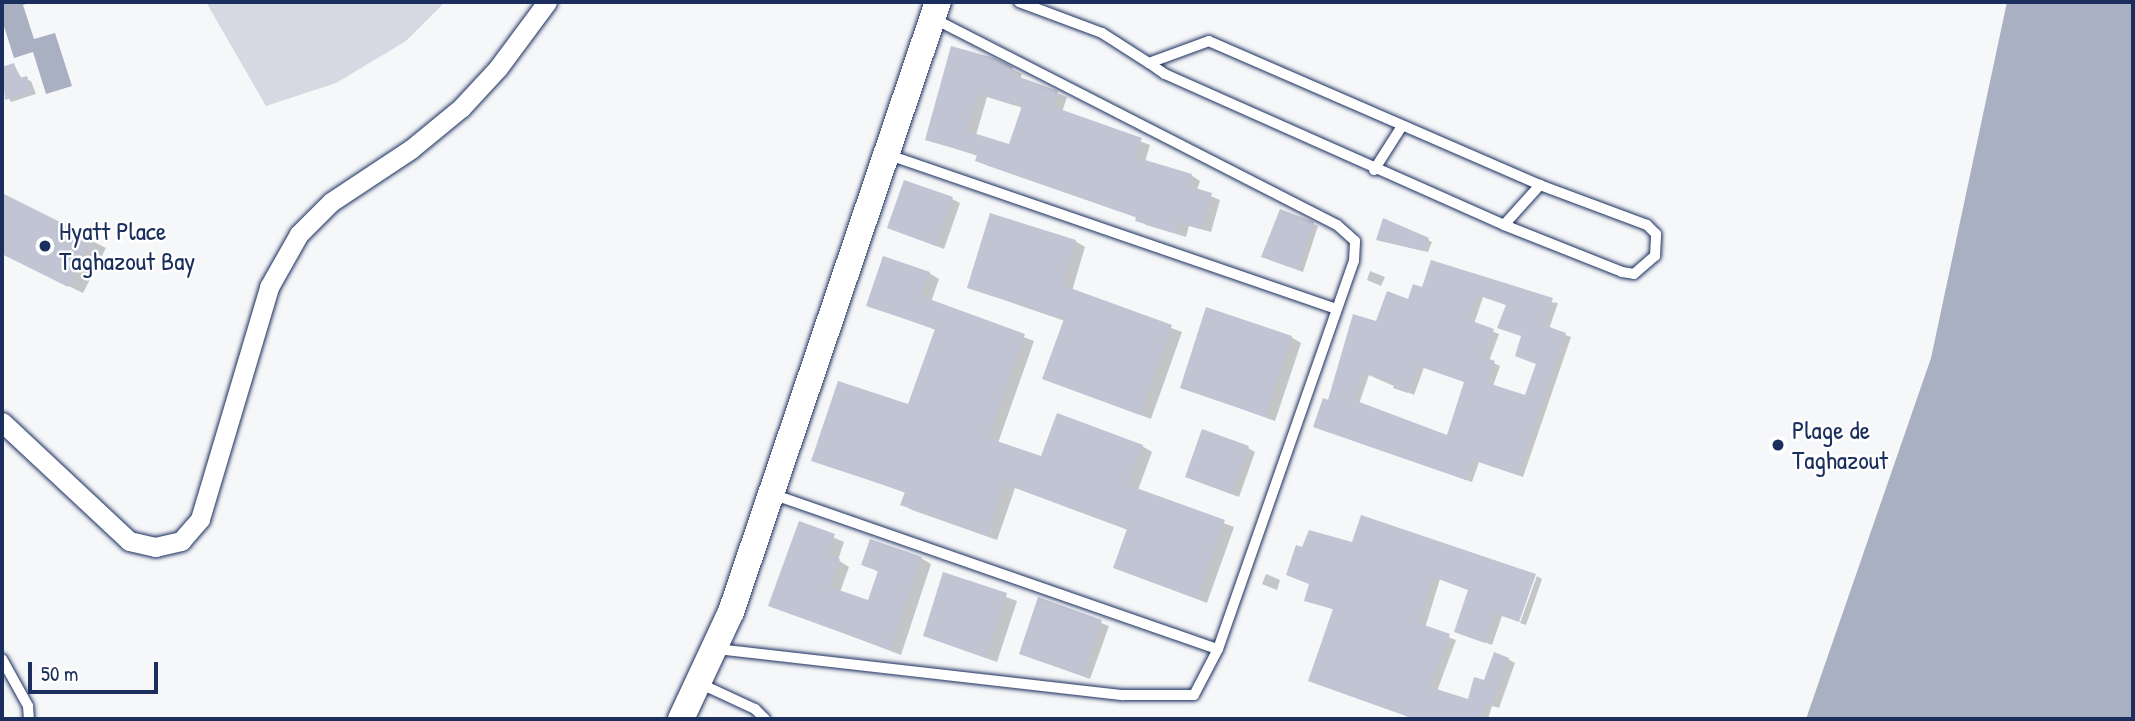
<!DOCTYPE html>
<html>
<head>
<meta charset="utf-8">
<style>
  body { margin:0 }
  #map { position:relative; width:2135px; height:721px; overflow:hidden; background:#f6f7f9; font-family:"Patrick Hand",sans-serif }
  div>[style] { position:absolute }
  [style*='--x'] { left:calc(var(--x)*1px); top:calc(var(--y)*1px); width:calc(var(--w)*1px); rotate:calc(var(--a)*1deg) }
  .green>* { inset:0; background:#d6d9e2 }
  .water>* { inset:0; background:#a9b0c1 }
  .shadow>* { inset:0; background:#0003 }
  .building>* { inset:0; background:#c0c4d3 }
  .roads { filter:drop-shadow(0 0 2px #1b2f5e) drop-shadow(0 0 2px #1b2f5e) }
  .lane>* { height:10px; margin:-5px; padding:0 5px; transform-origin:5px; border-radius:5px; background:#fff }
  .street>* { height:19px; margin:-9.5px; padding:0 9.5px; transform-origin:9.5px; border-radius:9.5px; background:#fff }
  .secondary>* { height:26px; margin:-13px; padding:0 13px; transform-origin:13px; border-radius:13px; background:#fff }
  .dots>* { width:19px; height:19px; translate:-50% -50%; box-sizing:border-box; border:4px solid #fff; border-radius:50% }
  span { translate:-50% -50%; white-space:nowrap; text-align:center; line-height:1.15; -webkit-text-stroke:5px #fff; paint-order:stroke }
  .poi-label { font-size:26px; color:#1b2f5e }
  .left { translate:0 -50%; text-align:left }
  .frame { position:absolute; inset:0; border:4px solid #1b2f5e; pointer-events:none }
  .scale { position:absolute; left:28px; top:662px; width:130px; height:32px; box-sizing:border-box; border:4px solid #1b2f5e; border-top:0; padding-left:9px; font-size:21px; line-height:24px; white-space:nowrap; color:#1b2f5e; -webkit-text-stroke:5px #fff; paint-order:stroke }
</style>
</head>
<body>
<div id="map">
  <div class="green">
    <i style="clip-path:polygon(206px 2px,445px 2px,406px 41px,336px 83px,266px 106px)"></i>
  </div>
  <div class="water">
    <i style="clip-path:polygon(2px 2px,32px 2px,23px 5px,34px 39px,55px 33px,72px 86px,46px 94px,33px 52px,14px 58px,2px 20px)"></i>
    <i style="clip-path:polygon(2007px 2px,2133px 2px,2133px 719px,1806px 719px,1931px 358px)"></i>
  </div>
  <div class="shadow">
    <i style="clip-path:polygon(evenodd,953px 48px,1012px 69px,1022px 74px,1020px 79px,1067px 97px,1062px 112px,1150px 145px,1145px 162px,1191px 175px,1200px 181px,1197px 190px,1220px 200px,1211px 232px,1189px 226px,1186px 237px,1146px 225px,1138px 218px,986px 165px,978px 156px,927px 139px,953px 48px,987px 97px,1023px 108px,1010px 147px,976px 135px,987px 97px)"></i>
    <i style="clip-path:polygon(14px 65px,22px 79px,31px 81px,36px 94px,11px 102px,2px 85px,2px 69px)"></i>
    <i style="clip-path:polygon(2px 195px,106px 248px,83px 293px,2px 254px)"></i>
    <i style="clip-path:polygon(952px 199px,960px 203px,944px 249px,889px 228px)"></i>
    <i style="clip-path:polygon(1281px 211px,1318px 226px,1303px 272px,1268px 259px)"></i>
    <i style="clip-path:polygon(1428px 240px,1432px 242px,1428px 252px,1381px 241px)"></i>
    <i style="clip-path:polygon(1075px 241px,1085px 247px,1072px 291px,1182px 332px,1151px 419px,1044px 379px,1065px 321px,969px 288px)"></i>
    <i style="clip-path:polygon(1370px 271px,1385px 277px,1381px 286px,1367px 280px)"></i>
    <i style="clip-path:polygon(929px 273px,939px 279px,931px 302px,1034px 341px,998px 443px,1042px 458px,1142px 446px,1152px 452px,1138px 490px,1234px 527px,1207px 603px,1115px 567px,1128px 530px,1015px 488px,997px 540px,912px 510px,902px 504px,906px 493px,814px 460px,909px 407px,936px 330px,868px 305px)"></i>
    <i style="clip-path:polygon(evenodd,1414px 286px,1558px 303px,1549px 329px,1571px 337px,1523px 477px,1479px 462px,1472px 482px,1320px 429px,1329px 402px,1377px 323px,1409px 301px,1414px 286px,1483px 297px,1507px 305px,1538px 364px,1526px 398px,1493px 386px,1500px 366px,1489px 361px,1499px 334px,1474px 324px,1483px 297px,1414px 286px,1424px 367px,1466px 382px,1448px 437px,1359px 404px,1369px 375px,1414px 395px,1424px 367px)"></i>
    <i style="clip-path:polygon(1291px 337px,1301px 343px,1275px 421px,1182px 387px)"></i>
    <i style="clip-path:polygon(1248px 448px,1255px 452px,1239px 497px,1194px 480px)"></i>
    <i style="clip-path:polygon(800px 523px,844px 542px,838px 560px,849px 567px,840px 592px,869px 602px,879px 572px,863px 564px,921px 558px,931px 564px,901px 655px,770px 605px)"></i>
    <i style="clip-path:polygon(1353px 545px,1533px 575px,1517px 621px,1502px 616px,1492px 645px,1456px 632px,1469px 590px,1440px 579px,1425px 628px,1456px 640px,1437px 691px,1469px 702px,1508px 659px,1515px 663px,1499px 708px,1492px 706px,1488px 719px,1414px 719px,1317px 684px,1335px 610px,1307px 600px,1311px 584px,1288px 574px)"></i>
    <i style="clip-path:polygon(944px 574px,1017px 601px,997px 662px,925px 636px)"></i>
    <i style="clip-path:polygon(1266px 574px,1280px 580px,1277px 590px,1262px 584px)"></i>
    <i style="clip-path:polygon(1537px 576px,1542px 579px,1526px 625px,1520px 623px)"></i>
    <i style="clip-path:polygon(1039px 599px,1109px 626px,1090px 679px,1029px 657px)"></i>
  </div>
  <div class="building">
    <i style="clip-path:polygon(evenodd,951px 46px,994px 58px,1013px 67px,1011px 74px,1058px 91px,1054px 107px,1142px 138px,1135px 157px,1192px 174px,1188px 186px,1212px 193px,1201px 229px,1179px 222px,1176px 233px,1135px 221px,1136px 217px,975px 161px,977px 155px,925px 140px,951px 46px,978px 94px,1022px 106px,1009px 144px,967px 131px,978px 94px)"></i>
    <i style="clip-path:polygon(14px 63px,19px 78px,27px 76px,32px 92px,5px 100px,2px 67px)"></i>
    <i style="clip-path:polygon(904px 180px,953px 197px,936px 246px,887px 228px)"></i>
    <i style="clip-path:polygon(2px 193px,92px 238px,68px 287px,2px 254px)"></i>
    <i style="clip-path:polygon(1280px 209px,1314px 222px,1298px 270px,1261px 257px)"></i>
    <i style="clip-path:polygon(990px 213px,1076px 240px,1062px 285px,1172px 325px,1140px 415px,1042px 379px,1064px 319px,967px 288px)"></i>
    <i style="clip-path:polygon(1383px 218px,1429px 238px,1424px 251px,1376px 240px)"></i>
    <i style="clip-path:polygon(883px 256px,930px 272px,921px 296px,1025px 334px,988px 438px,1041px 456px,1057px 413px,1143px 445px,1128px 485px,1225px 520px,1197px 599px,1113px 568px,1127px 529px,1005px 484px,987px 535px,900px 505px,905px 492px,811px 461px,838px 381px,908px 404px,935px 329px,866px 306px)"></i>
    <i style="clip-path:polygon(evenodd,1431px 260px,1553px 298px,1544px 325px,1566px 333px,1518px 475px,1473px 460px,1466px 480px,1313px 427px,1323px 398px,1328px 400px,1353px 314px,1376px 321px,1387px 291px,1408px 299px,1413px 284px,1422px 287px,1431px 260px,1477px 295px,1506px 305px,1497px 328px,1521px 336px,1515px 356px,1536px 364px,1525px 395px,1488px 383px,1495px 361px,1484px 357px,1494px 329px,1469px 320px,1477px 295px,1431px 260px,1418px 366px,1464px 382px,1447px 435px,1354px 400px,1363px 373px,1395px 383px,1393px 388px,1408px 393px,1418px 366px)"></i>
    <i style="clip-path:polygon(1206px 307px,1292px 336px,1265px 417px,1180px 388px)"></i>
    <i style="clip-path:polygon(1202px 429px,1249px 446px,1231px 494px,1185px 477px)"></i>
    <i style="clip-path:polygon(1361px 515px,1536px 574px,1519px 622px,1495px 613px,1485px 643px,1454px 632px,1468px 590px,1433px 577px,1418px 623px,1450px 634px,1430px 687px,1468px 699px,1474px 677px,1484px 680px,1494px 652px,1509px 658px,1491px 706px,1485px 704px,1480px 719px,1416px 719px,1308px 681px,1333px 609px,1304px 601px,1309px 584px,1286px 575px,1296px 545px,1302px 547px,1309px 530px,1352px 542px)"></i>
    <i style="clip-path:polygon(799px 521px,835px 534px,828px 555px,840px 559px,830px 587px,868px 600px,878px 571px,861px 565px,870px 539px,922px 557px,890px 650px,768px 606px)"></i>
    <i style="clip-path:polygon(943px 572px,1007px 593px,986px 658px,923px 636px)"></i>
    <i style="clip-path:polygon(1038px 597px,1102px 620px,1083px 676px,1019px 654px)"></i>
  </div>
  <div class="roads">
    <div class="lane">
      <i style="--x:1019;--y:2;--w:89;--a:20.5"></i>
      <i style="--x:1102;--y:33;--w:56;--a:32.6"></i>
      <i style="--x:1149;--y:63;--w:19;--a:35"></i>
      <i style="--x:1165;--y:74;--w:371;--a:24"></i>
      <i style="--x:1504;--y:225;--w:127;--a:21.7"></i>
      <i style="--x:1622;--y:272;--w:12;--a:9"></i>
      <i style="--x:1634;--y:274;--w:28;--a:-41"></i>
      <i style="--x:1655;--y:256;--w:22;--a:-87"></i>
      <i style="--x:1656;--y:234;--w:13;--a:-135"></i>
      <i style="--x:1647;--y:225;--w:114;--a:-159.5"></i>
      <i style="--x:1540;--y:185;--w:361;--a:-156.5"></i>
      <i style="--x:1209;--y:41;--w:64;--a:159.9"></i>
      <i style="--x:889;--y:155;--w:472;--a:19"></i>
      <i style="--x:1374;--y:170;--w:52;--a:-57.5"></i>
      <i style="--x:1504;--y:225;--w:54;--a:-48"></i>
      <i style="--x:772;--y:494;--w:472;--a:19.2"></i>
      <i style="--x:717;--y:649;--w:409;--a:6.5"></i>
      <i style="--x:1123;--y:695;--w:71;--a:0"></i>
      <i style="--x:1194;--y:695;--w:52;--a:-62.4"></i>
      <i style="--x:1218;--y:649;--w:411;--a:-70.7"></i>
      <i style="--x:1354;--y:261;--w:20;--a:-87"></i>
      <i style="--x:1355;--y:241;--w:24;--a:-138"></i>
      <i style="--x:1337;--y:225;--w:454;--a:-152.9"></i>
      <i style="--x:2;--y:659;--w:54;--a:61"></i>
      <i style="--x:28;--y:706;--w:13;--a:86"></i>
      <i style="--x:701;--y:684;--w:60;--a:24.8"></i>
      <i style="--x:755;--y:709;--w:14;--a:45"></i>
    </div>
    <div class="street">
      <i style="--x:2;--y:422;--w:174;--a:43.1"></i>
      <i style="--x:129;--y:541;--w:27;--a:13"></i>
      <i style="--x:155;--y:547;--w:27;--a:-13"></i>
      <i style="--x:181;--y:541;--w:29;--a:-49"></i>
      <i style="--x:200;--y:519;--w:242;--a:-73.4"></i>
      <i style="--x:269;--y:287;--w:61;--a:-60.5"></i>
      <i style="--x:299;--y:234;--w:45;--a:-45"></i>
      <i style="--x:331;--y:202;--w:96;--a:-33.5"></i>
      <i style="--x:411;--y:149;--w:65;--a:-39.4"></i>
      <i style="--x:461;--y:108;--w:54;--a:-47.2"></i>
      <i style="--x:498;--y:68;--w:82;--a:-53.4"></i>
    </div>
    <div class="secondary">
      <i style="--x:681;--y:719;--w:118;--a:-65"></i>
      <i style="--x:731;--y:612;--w:644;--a:-71.26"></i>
    </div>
  </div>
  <div class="dots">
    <i style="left:45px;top:246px;background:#1b2f5e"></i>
    <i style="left:1778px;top:445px;background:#1b2f5e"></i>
  </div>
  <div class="poi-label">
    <span class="left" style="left:59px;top:246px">Hyatt Place<br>Taghazout Bay</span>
    <span class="left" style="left:1792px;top:445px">Plage de<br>Taghazout</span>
  </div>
  <div class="frame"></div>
  <div class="scale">50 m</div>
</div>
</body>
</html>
